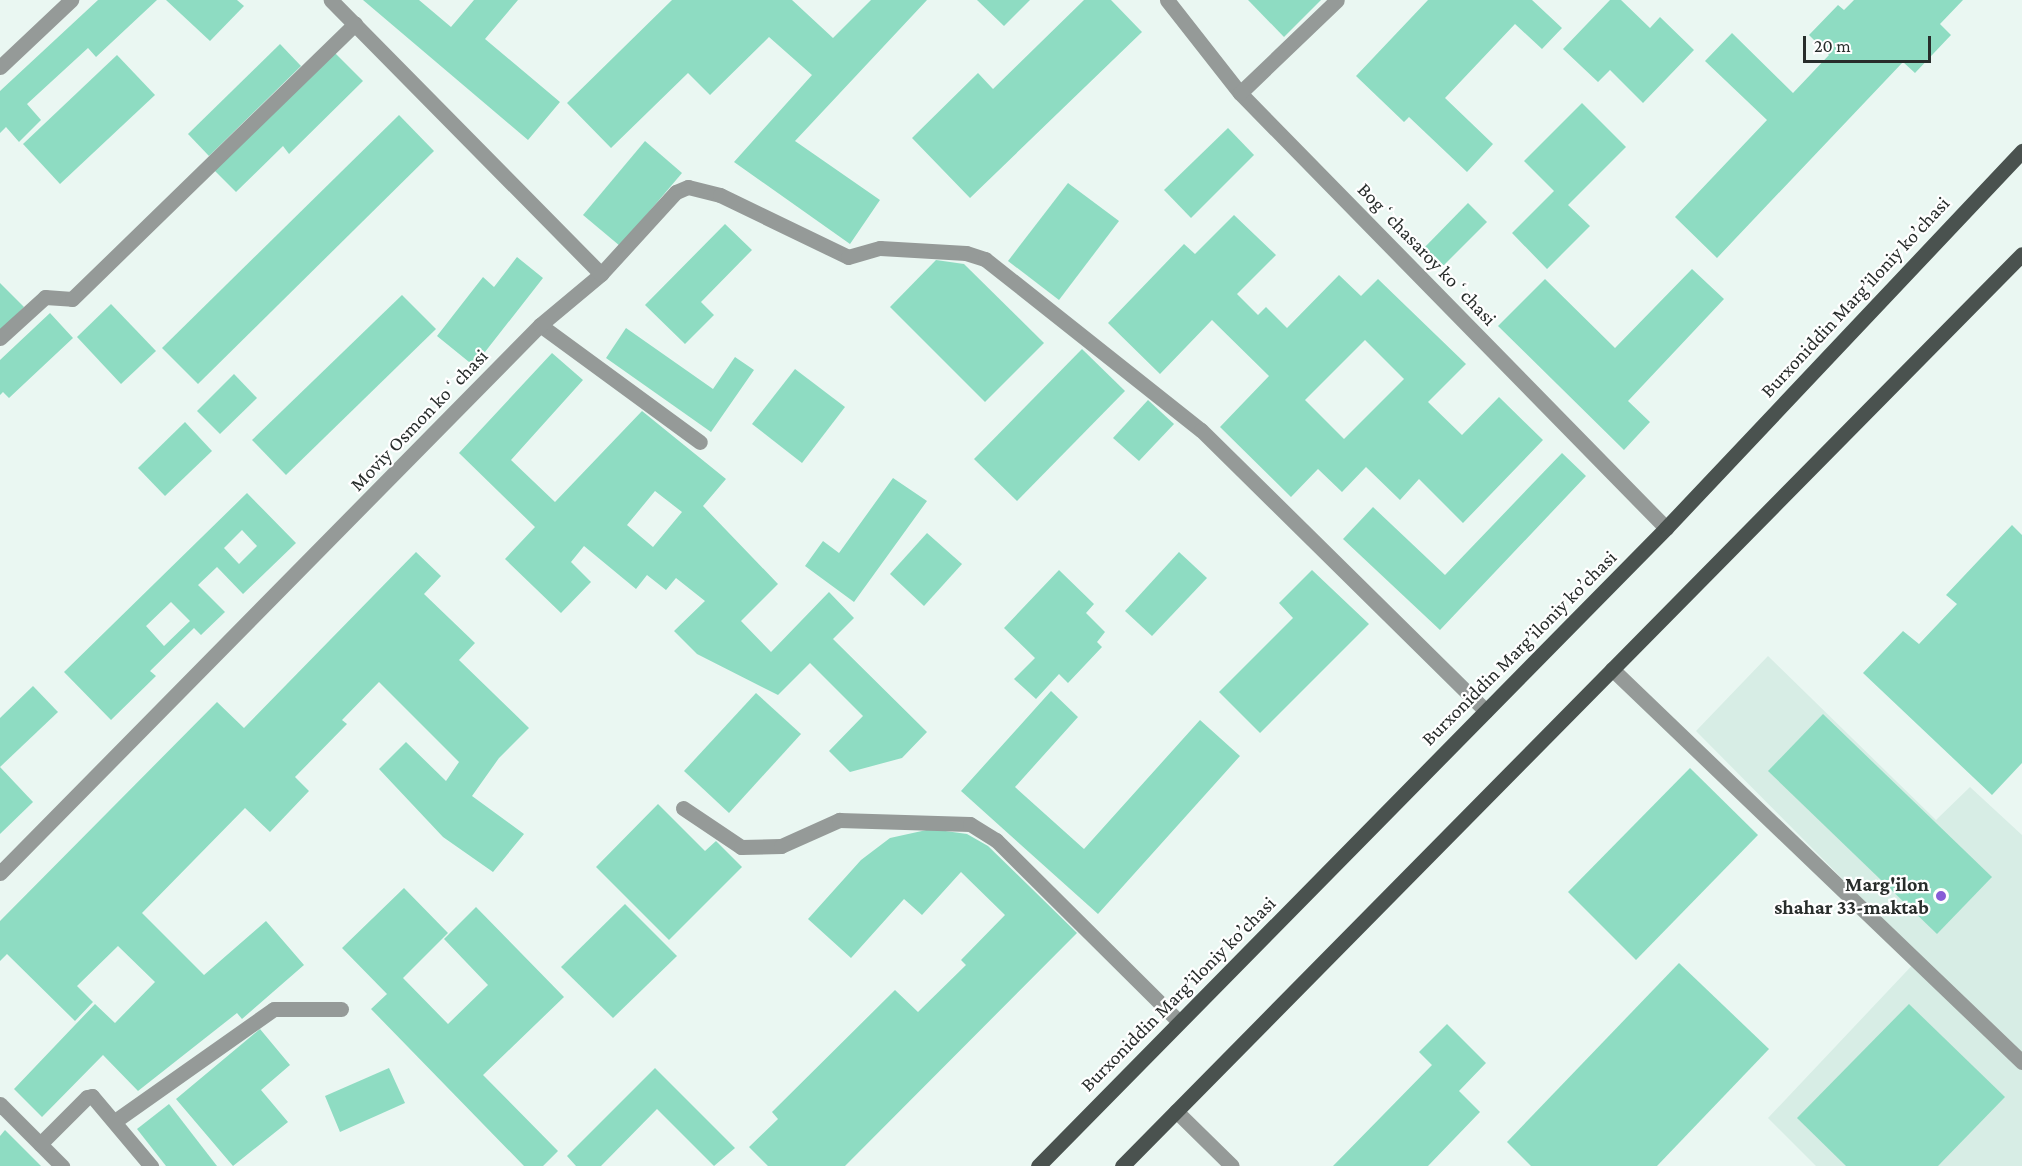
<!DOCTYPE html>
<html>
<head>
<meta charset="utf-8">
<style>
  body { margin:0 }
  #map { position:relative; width:2022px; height:1166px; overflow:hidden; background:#eaf7f2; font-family:"Crimson Pro",serif }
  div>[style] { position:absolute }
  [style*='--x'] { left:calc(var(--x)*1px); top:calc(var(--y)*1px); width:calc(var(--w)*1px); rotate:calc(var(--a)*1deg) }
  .built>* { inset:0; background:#d7ede5 }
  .building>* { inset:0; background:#8edcc2 }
  .minor>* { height:15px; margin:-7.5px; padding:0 7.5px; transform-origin:7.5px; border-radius:7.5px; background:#959a98 }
  .major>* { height:15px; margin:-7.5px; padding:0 7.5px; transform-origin:7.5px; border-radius:7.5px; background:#4a524f }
  .dots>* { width:16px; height:16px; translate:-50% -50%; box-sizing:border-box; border:3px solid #fff; border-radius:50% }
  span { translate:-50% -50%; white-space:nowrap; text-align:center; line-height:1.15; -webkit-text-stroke:4.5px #fff; paint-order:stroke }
  .street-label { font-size:20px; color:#282d2b }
  .poi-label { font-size:20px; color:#282d2b; font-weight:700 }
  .right { translate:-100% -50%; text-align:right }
  .scale { position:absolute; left:1803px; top:36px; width:128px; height:27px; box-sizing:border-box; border:3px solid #282d2b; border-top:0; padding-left:8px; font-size:18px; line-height:21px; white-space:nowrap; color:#282d2b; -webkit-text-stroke:4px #fff; paint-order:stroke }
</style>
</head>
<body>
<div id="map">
  <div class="built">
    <i style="clip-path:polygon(1768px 656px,1936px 820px,1970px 787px,2022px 835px,2022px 1166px,1816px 1166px,1768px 1118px,1920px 957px,1696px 731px)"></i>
  </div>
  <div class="building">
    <i style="clip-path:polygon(98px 0,157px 0,96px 57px,88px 48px,27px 104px,41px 120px,19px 142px,6px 127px,0 133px,0 91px)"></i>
    <i style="clip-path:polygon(166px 0,237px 0,244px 6px,210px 41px)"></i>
    <i style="clip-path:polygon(363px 0,419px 0,451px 27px,474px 0,518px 0,485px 39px,560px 102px,528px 140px)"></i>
    <i style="clip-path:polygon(672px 0,792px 0,833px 38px,871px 0,927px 0,795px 141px,880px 200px,850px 244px,734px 162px,812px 75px,769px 37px,710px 95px,688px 73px,611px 148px,567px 103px)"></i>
    <i style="clip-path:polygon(977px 0,1030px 0,1004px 26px)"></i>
    <i style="clip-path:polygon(1084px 0,1111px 0,1142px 32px,970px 198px,912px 138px,978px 73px,993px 89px)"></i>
    <i style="clip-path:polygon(1248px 0,1321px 0,1284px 37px)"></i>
    <i style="clip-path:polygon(1428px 0,1532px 0,1562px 28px,1542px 49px,1515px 24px,1445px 98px,1493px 144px,1467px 172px,1409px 117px,1404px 122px,1356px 76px)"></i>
    <i style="clip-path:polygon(1610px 0,1621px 0,1650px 28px,1660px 17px,1694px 50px,1643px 103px,1610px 70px,1598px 82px,1563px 49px)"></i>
    <i style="clip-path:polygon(1854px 0,1963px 0,1940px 24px,1951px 35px,1915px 73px,1903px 62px,1717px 258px,1675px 217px,1767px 120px,1705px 61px,1732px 33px,1793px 93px,1829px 55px,1809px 35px,1838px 5px,1844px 10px)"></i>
    <i style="clip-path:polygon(280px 44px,301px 66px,209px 156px,188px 134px)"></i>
    <i style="clip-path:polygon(333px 51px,363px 81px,289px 154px,283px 146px,236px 192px,213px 169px)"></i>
    <i style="clip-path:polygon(117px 55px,155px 95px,60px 184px,23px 144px)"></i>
    <i style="clip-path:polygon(1582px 103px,1626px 147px,1568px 205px,1590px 226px,1547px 269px,1512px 233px,1554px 191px,1524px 161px)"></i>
    <i style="clip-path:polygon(399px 115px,434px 151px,198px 384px,162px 348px)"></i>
    <i style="clip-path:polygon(1228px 128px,1254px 155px,1191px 218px,1164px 190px)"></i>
    <i style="clip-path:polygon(645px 141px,682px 173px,620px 246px,583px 215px)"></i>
    <i style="clip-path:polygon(1068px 183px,1119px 221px,1059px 300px,1008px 261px)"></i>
    <i style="clip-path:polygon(1468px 203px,1487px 222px,1440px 269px,1422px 250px)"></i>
    <i style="clip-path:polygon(evenodd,1234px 215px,1276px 255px,1237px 294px,1258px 315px,1266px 307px,1287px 328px,1339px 275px,1361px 296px,1378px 279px,1466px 364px,1428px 402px,1462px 435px,1499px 397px,1543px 440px,1463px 523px,1419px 479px,1400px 500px,1366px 467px,1342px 492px,1318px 469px,1291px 497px,1220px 427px,1269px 376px,1212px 320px,1160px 374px,1108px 323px,1184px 244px,1195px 254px,1234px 215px,1365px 340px,1404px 379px,1344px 439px,1305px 400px,1365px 340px)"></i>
    <i style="clip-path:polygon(725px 224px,752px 250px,701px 302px,714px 315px,685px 344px,645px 305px)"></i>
    <i style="clip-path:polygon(517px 257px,543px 278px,474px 366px,437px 336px,483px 277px,494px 287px)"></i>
    <i style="clip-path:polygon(936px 260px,964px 264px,1044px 343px,985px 402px,890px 307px)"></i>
    <i style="clip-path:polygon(1692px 269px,1724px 299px,1628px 401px,1650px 422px,1624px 450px,1498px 326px,1545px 279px,1615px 348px)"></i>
    <i style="clip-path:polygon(0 283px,24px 307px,0 331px)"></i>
    <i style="clip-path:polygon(402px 295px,436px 329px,286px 475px,252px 440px)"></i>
    <i style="clip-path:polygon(111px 304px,156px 351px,121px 384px,77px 337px)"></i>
    <i style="clip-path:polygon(50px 313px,73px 338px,9px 398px,3px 392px,0 395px,0 360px)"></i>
    <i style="clip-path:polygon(626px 328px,713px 389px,735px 357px,754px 370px,711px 432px,606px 358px)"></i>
    <i style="clip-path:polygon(1082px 349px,1125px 391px,1017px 501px,974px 459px)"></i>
    <i style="clip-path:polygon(evenodd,552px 353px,583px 380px,511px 460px,555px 502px,642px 411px,726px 479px,703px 506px,778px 584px,741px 621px,771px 652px,829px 592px,854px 618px,833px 639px,927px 732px,902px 758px,850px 772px,829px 751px,863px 716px,810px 663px,778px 695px,697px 654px,674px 631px,705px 601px,676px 578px,666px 590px,647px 575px,636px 589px,584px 546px,571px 562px,591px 582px,561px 613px,505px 559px,535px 527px,459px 453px,552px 353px,655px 491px,682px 512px,653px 547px,627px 525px,655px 491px)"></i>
    <i style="clip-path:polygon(795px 369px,845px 407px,802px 463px,752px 424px)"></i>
    <i style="clip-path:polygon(234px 374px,257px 398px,220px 434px,197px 411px)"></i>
    <i style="clip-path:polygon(1148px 400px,1174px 424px,1139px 461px,1113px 438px)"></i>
    <i style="clip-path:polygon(185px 422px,212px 451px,165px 496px,138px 468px)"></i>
    <i style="clip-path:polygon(1562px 453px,1586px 476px,1440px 630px,1343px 539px,1373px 507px,1445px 575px)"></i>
    <i style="clip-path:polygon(893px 478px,927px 501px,854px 602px,805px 566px,823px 541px,839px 553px)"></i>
    <i style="clip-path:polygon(evenodd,247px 493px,296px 543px,243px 594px,217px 567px,198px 585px,225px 612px,201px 635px,194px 628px,150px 671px,156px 676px,111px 720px,64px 672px,247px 493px,242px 530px,257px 546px,239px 564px,224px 548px,242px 530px,247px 493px,171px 602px,190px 621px,164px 646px,146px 626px,171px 602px)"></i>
    <i style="clip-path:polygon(2012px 525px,2022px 535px,2022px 763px,1992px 795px,1863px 673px,1903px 631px,1919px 644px,1957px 604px,1946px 595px)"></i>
    <i style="clip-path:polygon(927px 533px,962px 564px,924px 606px,890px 574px)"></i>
    <i style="clip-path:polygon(416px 552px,441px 576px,424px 594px,475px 643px,459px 660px,529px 728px,499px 758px,472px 796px,524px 834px,493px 872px,443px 837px,379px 769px,406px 742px,446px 781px,459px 762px,379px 682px,342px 720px,347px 724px,295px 777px,309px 791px,270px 832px,245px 808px,142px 913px,204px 975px,266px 921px,304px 965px,242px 1019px,237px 1013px,138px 1091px,103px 1055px,42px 1117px,14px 1089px,95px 1004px,115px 1023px,155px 982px,118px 946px,77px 986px,93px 1002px,75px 1021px,7px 954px,0 961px,0 921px,217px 702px,244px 728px)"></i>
    <i style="clip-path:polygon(1179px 552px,1207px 578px,1152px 636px,1125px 611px)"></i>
    <i style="clip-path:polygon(1059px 570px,1094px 604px,1086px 613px,1105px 632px,1097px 642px,1102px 647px,1068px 683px,1059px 674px,1036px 699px,1014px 679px,1035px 658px,1004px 628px)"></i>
    <i style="clip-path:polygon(1312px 570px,1369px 624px,1260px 733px,1219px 692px,1293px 618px,1279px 603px)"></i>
    <i style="clip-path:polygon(33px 686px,58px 712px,0 767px,0 718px)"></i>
    <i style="clip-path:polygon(1051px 691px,1078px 717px,1015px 787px,1084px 849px,1200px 720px,1240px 756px,1098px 914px,961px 791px)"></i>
    <i style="clip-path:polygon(756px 693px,801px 734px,729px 813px,684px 771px)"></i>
    <i style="clip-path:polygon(1823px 714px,1992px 877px,1937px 934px,1768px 771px)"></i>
    <i style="clip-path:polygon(0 767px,33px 802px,0 834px)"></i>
    <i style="clip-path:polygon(1690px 768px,1758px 835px,1636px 960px,1568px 892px)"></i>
    <i style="clip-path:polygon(658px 804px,705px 851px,716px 841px,742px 867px,669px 940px,596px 867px)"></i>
    <i style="clip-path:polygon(931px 829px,967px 834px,988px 846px,1077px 933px,845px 1166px,768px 1166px,749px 1147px,778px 1119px,772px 1112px,895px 990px,918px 1012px,966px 965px,961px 960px,1005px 915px,961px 872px,922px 915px,904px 899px,851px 958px,808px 919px,861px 860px,890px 838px)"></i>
    <i style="clip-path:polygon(404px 888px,448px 933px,403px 978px,448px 1024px,488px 985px,444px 939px,476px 907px,564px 997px,483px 1075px,558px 1151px,543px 1166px,524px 1166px,371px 1009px,387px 994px,342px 948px)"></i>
    <i style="clip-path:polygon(625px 904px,677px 956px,613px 1018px,561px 967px)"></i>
    <i style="clip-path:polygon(1679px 963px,1769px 1049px,1657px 1166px,1531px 1166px,1507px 1142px)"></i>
    <i style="clip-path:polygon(1909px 1004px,2005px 1097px,1938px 1166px,1846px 1166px,1797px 1118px)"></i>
    <i style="clip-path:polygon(1447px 1024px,1486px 1063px,1459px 1091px,1480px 1112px,1428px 1166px,1333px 1166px,1432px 1065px,1419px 1052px)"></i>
    <i style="clip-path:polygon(260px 1029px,290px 1065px,261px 1090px,288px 1122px,233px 1166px,176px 1099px)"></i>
    <i style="clip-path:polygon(389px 1068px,405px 1103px,340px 1132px,325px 1096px)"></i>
    <i style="clip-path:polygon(655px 1068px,735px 1148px,714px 1166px,657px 1109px,601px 1166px,576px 1166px,567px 1156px)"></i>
    <i style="clip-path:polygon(169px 1104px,217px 1166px,166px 1166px,137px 1129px)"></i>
    <i style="clip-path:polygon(5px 1130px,41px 1166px,0 1166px,0 1136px)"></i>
  </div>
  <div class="minor">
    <i style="--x:1167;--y:0;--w:118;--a:51.9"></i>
    <i style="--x:1240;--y:93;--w:609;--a:45.6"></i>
    <i style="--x:0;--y:67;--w:98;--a:-43.3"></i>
    <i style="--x:1240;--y:93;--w:134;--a:-43.8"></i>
    <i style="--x:601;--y:274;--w:111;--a:-47.6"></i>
    <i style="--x:676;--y:192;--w:13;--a:-23"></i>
    <i style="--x:688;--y:187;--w:33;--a:14"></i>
    <i style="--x:720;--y:195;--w:142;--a:25.8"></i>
    <i style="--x:848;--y:257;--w:33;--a:-16"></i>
    <i style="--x:880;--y:248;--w:86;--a:3.3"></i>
    <i style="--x:966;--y:253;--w:20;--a:18"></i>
    <i style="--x:985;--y:259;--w:275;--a:38.4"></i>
    <i style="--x:1201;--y:430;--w:400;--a:44.6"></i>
    <i style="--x:540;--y:325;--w:198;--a:36.2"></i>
    <i style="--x:0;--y:338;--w:61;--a:-42.3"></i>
    <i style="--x:45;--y:297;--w:27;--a:4"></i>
    <i style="--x:72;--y:299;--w:395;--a:-44.2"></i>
    <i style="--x:1612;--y:669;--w:568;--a:43.79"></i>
    <i style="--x:683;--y:808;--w:70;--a:33.9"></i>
    <i style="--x:741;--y:847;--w:40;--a:-1.4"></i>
    <i style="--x:781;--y:846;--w:64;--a:-24.1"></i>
    <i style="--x:839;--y:820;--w:131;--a:1.7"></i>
    <i style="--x:970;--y:824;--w:31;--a:32"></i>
    <i style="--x:996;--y:840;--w:258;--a:44.8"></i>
    <i style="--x:0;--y:873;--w:769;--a:-45.42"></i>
    <i style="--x:540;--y:325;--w:80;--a:-39.9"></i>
    <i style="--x:601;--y:274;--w:385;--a:-134.6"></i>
    <i style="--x:0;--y:1104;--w:88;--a:45"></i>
    <i style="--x:1176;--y:1111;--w:78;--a:44.5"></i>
    <i style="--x:115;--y:1121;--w:194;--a:-35.2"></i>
    <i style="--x:274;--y:1009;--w:67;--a:0"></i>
    <i style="--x:40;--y:1144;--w:66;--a:-45"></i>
    <i style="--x:87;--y:1097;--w:5;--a:-11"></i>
    <i style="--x:92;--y:1096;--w:92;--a:49.9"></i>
  </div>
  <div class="major">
    <i style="--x:1038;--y:1166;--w:895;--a:-45.45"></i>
    <i style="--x:1666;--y:528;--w:519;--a:-46.64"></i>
    <i style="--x:1122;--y:1166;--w:1281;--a:-45.38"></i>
  </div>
  <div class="dots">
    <i style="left:1941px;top:896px;background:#875dd7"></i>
  </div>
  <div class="street-label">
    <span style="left:1427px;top:254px;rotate:46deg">Bogʻchasaroy koʻchasi</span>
    <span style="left:1855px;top:297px;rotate:-47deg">Burxoniddin Marg’iloniy ko’chasi</span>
    <span style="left:419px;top:420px;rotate:-46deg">Moviy Osmon koʻchasi</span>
    <span style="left:1519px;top:648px;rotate:-45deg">Burxoniddin Marg’iloniy ko’chasi</span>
    <span style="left:1178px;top:994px;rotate:-45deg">Burxoniddin Marg’iloniy ko’chasi</span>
  </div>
  <div class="poi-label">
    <span class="right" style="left:1929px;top:896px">Marg'ilon<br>shahar 33-maktab</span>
  </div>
  <div class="scale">20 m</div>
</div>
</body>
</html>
